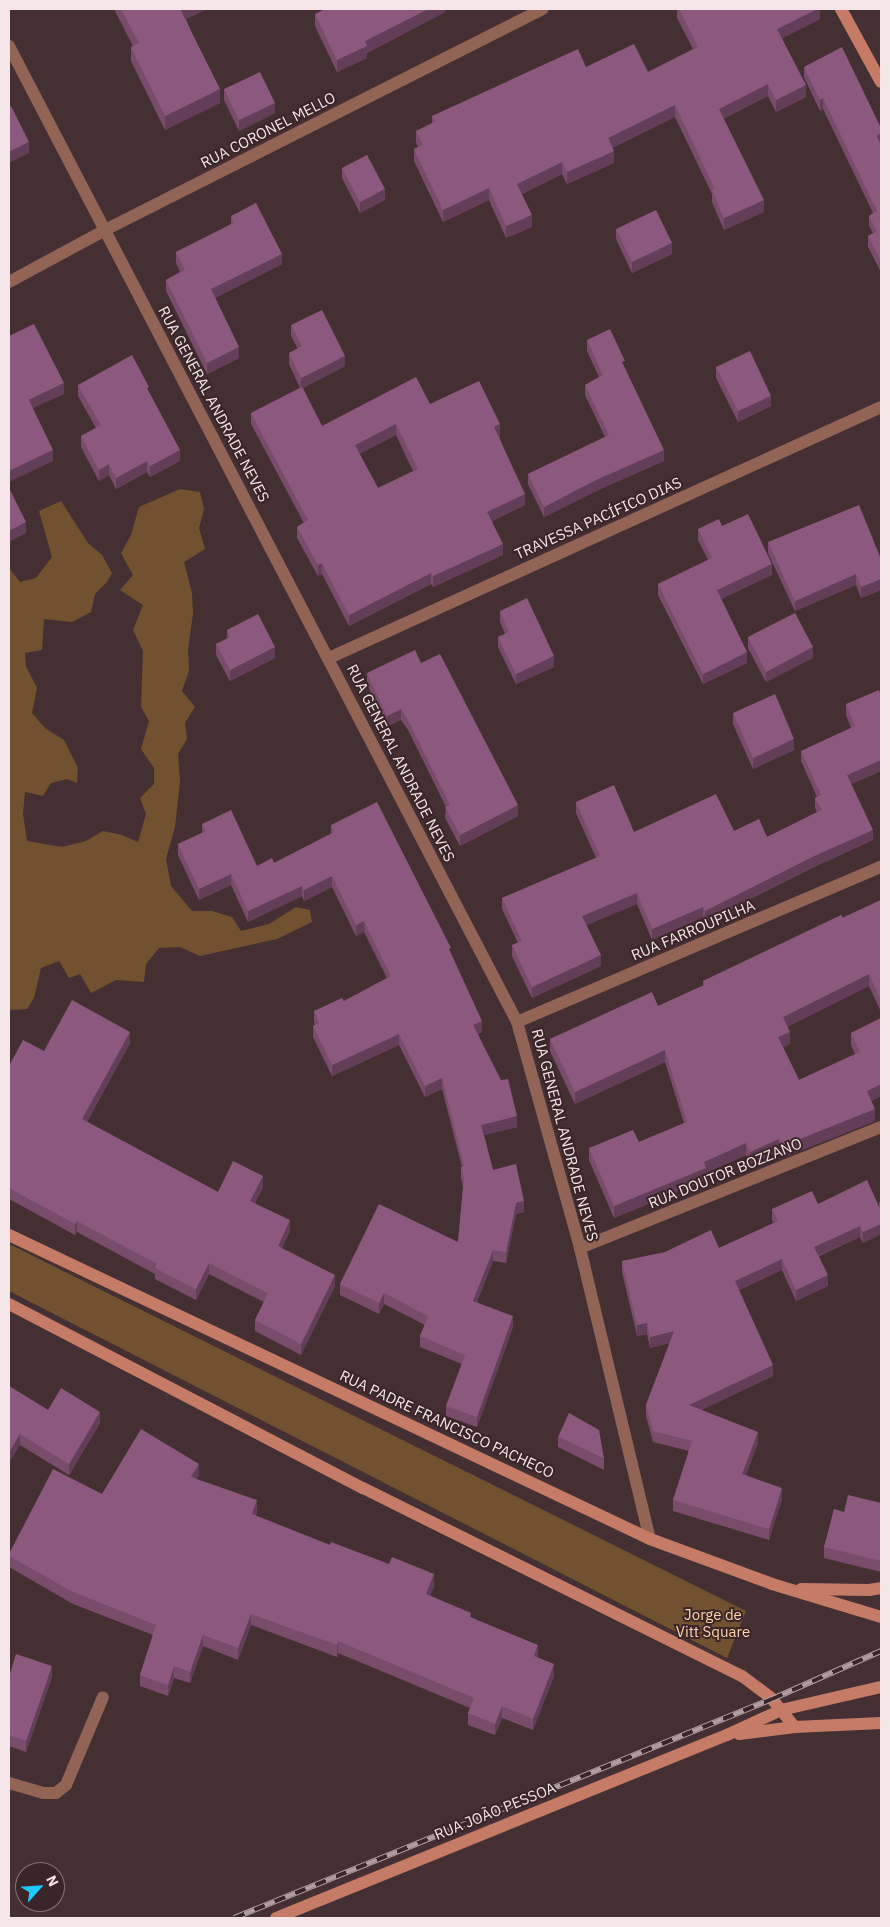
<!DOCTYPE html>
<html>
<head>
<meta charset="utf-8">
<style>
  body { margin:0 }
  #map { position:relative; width:890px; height:1927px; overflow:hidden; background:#443033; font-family:"IBM Plex Sans",sans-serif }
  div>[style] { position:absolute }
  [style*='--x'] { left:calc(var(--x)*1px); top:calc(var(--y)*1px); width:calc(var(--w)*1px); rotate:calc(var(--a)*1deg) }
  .green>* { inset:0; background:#725131 }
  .street>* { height:12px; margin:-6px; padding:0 6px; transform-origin:6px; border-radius:6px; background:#936356 }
  .secondary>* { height:12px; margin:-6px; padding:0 6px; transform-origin:6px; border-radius:6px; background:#c67b67 }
  .rail>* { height:5.5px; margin-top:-2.75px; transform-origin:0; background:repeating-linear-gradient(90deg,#3a2629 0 11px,#af9ea1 0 22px); box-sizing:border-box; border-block:1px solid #af9ea1 }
  .wall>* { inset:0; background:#794c6c }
  .shaded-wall>* { inset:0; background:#633e58 }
  .building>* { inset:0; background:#8d587d }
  span { translate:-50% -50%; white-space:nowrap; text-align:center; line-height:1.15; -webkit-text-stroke:4px #3a2629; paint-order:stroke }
  .street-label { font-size:15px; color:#f4e6e8 }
  .park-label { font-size:15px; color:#ffd4ae }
  .frame { position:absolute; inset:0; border:10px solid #f4e6e8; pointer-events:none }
  .north { position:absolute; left:15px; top:1862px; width:50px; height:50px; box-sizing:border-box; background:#3a2629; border:1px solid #847375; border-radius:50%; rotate:64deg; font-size:14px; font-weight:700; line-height:20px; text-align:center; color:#f4e6e8 }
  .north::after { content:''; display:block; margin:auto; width:18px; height:22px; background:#1ec9fd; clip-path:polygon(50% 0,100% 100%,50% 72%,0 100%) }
</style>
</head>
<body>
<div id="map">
  <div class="green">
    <i style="clip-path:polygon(180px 489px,200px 492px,204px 509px,199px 528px,205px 549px,184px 562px,192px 593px,193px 614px,188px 649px,189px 671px,182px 691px,195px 707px,185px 723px,187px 739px,178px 754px,180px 782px,175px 827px,166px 859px,171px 886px,192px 911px,212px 911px,232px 917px,241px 931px,269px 924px,296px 907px,310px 910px,312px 922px,277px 939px,200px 956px,180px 947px,159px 948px,146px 964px,144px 982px,116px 980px,91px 993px,80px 974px,69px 978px,59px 961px,41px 968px,34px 998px,27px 1009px,9px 1010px,9px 568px,20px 582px,36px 578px,52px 557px,39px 511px,61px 501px,88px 543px,102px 555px,112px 573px,107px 582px,95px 594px,91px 612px,72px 622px,44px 619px,42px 650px,25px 653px,26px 666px,37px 688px,32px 713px,45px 728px,64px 740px,78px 768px,77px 783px,67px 779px,51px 783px,43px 796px,25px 792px,23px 814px,27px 841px,62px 847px,86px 841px,103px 831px,122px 835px,138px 842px,146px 814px,140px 798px,154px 784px,154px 768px,141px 749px,149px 721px,141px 707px,143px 651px,133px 630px,143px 605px,120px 590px,133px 575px,121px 553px,131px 535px,139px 507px)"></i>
    <i style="clip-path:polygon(9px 1244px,746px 1611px,727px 1658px,9px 1291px)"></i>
  </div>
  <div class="street">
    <i style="--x:9;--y:46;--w:1100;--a:62.5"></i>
    <i style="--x:517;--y:1022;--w:235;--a:74.4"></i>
    <i style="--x:580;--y:1248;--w:299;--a:76.5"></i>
    <i style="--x:9;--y:282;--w:109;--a:-28.4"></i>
    <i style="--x:105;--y:230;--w:490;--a:-26.8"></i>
    <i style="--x:329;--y:658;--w:606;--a:-24.45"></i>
    <i style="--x:517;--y:1022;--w:396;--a:-23.1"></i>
    <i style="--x:580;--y:1248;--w:324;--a:-21.9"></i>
    <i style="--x:9;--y:1783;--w:35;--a:16"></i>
    <i style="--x:43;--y:1793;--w:13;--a:0"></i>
    <i style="--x:56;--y:1793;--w:13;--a:-39"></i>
    <i style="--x:66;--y:1785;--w:95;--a:-67.2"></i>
  </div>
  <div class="secondary">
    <i style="--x:841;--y:9;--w:83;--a:61.3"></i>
    <i style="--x:9;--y:1235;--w:709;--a:25.37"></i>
    <i style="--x:650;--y:1539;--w:130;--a:20.2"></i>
    <i style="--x:772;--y:1584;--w:114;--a:16.8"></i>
    <i style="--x:9;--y:1304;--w:399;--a:27.5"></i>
    <i style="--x:363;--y:1488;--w:423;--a:26.4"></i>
    <i style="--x:742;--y:1676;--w:38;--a:37"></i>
    <i style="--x:772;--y:1699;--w:36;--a:51"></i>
    <i style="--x:795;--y:1727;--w:86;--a:-2.7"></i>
    <i style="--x:801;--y:1589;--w:68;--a:0.8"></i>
    <i style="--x:869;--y:1590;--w:12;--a:-9"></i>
    <i style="--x:739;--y:1734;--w:56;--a:-7.1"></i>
    <i style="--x:276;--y:1918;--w:487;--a:-22.1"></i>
    <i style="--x:727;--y:1735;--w:60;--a:-24.8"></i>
    <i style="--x:781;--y:1710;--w:103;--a:-13"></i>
  </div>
  <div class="rail">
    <i style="--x:234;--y:1918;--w:581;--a:-22.15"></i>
    <i style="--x:772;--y:1699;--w:119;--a:-23.8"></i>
  </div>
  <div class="wall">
    <i style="clip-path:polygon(114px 9px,207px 9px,186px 19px,220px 103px,165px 130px,131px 61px,131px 47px,133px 46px)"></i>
    <i style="clip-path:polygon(445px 9px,445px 12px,367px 53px,367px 58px,337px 72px,315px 26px,315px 14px)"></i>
    <i style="clip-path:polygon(677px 9px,820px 9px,820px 19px,782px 38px,806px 97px,776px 112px,768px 96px,723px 119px,764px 212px,724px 230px,712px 202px,712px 194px,675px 117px,612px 148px,614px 163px,567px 184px,562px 174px,522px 194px,532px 227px,506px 238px,489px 200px,443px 222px,414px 161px,414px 149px,418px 147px,416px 143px,416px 131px,432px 123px,432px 116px,586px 67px,648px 72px,693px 49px,677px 18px)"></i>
    <i style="clip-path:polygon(804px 67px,881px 145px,881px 272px,868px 247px,868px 236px,873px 233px,869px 226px,869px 216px,873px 213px,823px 109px,820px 111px,804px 77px)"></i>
    <i style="clip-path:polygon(224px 89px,275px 113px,239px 131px,224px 100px)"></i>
    <i style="clip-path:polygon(342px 168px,385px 200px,360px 213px,342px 178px)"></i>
    <i style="clip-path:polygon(231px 216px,282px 264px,215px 298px,239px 358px,207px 374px,166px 291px,166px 280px,180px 272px,176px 263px,176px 252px,231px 224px)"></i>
    <i style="clip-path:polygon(616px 229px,672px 254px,632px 273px,616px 239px)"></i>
    <i style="clip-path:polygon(evenodd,291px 325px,345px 366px,303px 388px,322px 426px,430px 404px,500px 435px,499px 436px,525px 505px,492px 521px,503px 555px,433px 587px,431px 584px,349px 626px,322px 574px,318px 576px,297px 538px,297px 527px,304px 523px,251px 424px,251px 413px,300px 388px,289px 364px,289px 353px,298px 349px,291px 336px,291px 325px,396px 435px,413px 471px,378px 488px,359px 454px,396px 435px)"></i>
    <i style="clip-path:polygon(587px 340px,625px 368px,664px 461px,596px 491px,544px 517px,528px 484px,528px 474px,605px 437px,585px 395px,585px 385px,599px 377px,587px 351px)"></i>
    <i style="clip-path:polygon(716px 367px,771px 406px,738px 422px,716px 378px)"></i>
    <i style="clip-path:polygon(78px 385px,149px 392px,180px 461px,150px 477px,147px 472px,116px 489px,109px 475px,99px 481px,81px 447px,81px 436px,96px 428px,78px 396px)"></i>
    <i style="clip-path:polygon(722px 526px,772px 575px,721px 599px,747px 663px,703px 684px,658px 595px,658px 584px,708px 560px,698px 540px,698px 529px)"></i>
    <i style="clip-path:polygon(768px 542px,881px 559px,881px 590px,861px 598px,856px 585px,795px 611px,768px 553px)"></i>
    <i style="clip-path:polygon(500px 611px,554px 667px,516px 684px,498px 647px,498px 637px,505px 634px,500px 622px)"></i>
    <i style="clip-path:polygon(227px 630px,275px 658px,230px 681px,216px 655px,216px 644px,227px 639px)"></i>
    <i style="clip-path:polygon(748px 637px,813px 658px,766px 682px,748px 648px)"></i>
    <i style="clip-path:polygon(421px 663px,518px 816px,460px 846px,445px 818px,446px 807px,408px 730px,401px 720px,387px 726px,367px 684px,367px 673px)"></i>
    <i style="clip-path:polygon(881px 696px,881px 771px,851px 784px,873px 840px,814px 867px,705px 922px,703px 917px,652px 940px,637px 904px,586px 925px,601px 966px,532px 998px,512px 956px,512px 945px,518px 943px,502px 909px,502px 898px,596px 858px,576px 813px,576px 802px,634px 832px,734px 831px,767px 837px,817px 812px,815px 808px,815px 798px,817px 797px,801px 761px,801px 751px,851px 728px,846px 715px,846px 704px)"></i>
    <i style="clip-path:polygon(733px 713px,794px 750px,753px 769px,733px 724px)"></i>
    <i style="clip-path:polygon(202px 824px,257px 866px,274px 863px,331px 834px,331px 825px,451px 953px,482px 1032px,478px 1034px,517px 1127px,484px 1135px,493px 1170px,524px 1212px,516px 1214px,506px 1263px,493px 1261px,477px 1302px,513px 1327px,477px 1427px,446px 1416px,446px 1406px,462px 1364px,420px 1347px,420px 1336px,425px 1325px,384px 1304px,379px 1314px,340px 1295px,340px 1284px,458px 1242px,463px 1187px,461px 1178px,461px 1167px,462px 1167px,442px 1089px,425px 1097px,399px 1045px,332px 1076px,313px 1037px,313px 1026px,315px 1025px,314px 1022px,314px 1011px,344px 1001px,387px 978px,364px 932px,356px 936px,332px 887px,304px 901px,302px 896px,248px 922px,231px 885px,199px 900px,178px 855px,178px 844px,202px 833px)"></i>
    <i style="clip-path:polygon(881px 900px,881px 1012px,869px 986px,787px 1027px,790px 1044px,783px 1047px,799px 1080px,855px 1054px,851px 1045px,851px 1033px,881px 1018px,881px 1096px,871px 1101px,875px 1121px,782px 1158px,779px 1151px,750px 1164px,746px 1155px,706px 1173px,706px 1180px,614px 1218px,589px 1160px,589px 1148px,639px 1142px,684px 1123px,665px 1062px,575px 1104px,550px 1051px,550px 1039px,658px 1006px,703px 986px,703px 981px)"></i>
    <i style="clip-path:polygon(130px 1043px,87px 1122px,218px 1192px,263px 1187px,255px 1203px,290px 1231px,282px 1248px,335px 1286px,301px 1355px,255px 1331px,255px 1320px,264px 1302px,209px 1274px,196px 1300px,155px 1279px,155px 1274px,77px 1232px,75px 1235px,9px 1199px,9px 1066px,44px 1051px)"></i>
    <i style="clip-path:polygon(881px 1201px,881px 1234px,863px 1243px,860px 1237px,819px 1256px,828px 1286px,796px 1301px,782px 1270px,739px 1290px,773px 1376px,701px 1410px,758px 1443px,746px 1475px,782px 1499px,769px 1540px,673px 1511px,673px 1500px,689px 1451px,653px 1442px,646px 1416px,646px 1405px,670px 1343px,650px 1348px,647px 1334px,637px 1336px,622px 1272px,622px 1261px,719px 1248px,774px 1223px,772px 1220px,772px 1209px,818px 1204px,879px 1207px,879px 1202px)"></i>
    <i style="clip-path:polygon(9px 1386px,48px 1410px,100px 1423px,69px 1475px,20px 1445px)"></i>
    <i style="clip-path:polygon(558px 1437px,604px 1459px,604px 1470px,558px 1447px)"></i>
    <i style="clip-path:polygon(199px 1475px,196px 1479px,257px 1512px,256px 1516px,434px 1586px,430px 1596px,471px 1617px,538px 1656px,538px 1658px,554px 1676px,533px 1730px,502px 1718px,495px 1735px,468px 1725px,468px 1713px,470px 1708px,338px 1653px,337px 1657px,251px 1625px,238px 1660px,203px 1646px,190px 1683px,174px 1678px,168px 1696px,140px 1686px,140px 1675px,153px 1635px,73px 1604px,9px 1567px,9px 1554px,102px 1494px)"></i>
    <i style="clip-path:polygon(881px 1503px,881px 1572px,824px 1558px,824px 1547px,844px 1512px)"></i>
    <i style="clip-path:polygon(9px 1677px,52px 1677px,26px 1752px,9px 1746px)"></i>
  </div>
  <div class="shaded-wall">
    <i style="clip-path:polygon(180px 9px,207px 9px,180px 22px)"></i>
    <i style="clip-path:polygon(428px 9px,445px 9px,445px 12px,367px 53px,367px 58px,337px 72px,337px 60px,365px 41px)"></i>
    <i style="clip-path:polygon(817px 9px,820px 9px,820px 19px,777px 41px,777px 29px)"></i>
    <i style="clip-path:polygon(768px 84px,768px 96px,719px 121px,719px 109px)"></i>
    <i style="clip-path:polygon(806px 85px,806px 97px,776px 112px,776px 100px)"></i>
    <i style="clip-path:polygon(220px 89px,220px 103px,165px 130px,165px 116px)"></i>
    <i style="clip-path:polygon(823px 98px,823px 109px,820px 111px,820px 100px)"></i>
    <i style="clip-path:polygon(275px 103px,275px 113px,239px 131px,239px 120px)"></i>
    <i style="clip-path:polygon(675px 105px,675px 117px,608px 150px,608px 138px)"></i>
    <i style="clip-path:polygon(881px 133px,881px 144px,877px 136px)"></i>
    <i style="clip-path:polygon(29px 142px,29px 153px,9px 163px,9px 152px)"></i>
    <i style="clip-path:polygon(614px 151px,614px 163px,567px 184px,567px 172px)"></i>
    <i style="clip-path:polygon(562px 162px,562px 174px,517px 196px,517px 184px)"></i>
    <i style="clip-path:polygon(489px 188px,489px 200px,443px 222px,443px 210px)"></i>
    <i style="clip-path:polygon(385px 189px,385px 200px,360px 213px,360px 202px)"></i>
    <i style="clip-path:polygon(764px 200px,764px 212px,724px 230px,724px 218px)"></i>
    <i style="clip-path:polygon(532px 215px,532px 227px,506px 238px,506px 226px)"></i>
    <i style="clip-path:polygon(10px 228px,10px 239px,9px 240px,9px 229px)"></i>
    <i style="clip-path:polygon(672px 243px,672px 254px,632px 273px,632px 262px)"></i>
    <i style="clip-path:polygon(282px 254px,282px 264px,211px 300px,211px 289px)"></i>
    <i style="clip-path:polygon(239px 347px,239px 358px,207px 374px,207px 363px)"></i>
    <i style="clip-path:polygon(345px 356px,345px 366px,301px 389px,301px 378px)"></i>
    <i style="clip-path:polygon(64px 383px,64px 394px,29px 410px,29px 400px)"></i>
    <i style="clip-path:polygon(771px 396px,771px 406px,738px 422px,738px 411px)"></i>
    <i style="clip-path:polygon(396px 424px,396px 435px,355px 456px,355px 445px)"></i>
    <i style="clip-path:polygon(500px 424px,500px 435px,494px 438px,494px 427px)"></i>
    <i style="clip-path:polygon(53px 450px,53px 461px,9px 482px,9px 471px)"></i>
    <i style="clip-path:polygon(180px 450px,180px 461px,150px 477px,150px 466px)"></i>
    <i style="clip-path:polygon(664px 450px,664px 461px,596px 491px,544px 517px,544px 507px,596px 480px)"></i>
    <i style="clip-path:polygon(147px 461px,147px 472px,116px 489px,116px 478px)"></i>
    <i style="clip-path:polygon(109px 464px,109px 475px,99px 481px,99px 470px)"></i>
    <i style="clip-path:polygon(525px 494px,525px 505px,487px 523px,487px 512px)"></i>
    <i style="clip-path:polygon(26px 522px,26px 533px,9px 542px,9px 531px)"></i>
    <i style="clip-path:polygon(503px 544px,503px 555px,433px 587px,433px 576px)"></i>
    <i style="clip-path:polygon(322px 563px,322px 574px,318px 576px,318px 565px)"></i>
    <i style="clip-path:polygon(772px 564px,772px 575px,717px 601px,717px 590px)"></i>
    <i style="clip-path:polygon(431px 573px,431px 584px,349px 626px,349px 615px)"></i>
    <i style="clip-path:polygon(856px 574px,856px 585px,795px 611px,795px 601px)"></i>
    <i style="clip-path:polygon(881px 579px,881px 590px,861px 598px,861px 587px)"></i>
    <i style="clip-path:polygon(275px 647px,275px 658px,230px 681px,230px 670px)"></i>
    <i style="clip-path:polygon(813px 647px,813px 658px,766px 682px,766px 672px)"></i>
    <i style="clip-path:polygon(747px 652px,747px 663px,703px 684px,703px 674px)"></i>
    <i style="clip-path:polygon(554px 656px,554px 667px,516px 684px,516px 674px)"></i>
    <i style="clip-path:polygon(401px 709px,401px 720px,387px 726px,387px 716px)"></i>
    <i style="clip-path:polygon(794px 739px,794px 750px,753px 769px,753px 758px)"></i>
    <i style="clip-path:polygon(881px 760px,881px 771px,847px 786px,847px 775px)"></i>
    <i style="clip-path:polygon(518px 805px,518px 816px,460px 846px,460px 835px)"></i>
    <i style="clip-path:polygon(873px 830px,873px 840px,814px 867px,705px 922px,705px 911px,814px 856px)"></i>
    <i style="clip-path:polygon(231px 874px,231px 885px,199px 900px,199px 889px)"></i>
    <i style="clip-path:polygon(332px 876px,332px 887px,304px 901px,304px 890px)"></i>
    <i style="clip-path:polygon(302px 886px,302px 896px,248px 922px,248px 911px)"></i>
    <i style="clip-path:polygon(637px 893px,637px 904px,582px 927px,582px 916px)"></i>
    <i style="clip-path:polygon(703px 907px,703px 917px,652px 940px,652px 929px)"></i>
    <i style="clip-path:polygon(364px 921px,364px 932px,356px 936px,356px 925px)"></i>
    <i style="clip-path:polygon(601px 955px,601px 966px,532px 998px,532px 987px)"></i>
    <i style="clip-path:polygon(869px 974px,869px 986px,783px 1029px,783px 1017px)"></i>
    <i style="clip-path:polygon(482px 1021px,482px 1032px,473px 1036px,473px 1025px)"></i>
    <i style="clip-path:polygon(130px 1032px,130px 1043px,82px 1130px,82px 1119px)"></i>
    <i style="clip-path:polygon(790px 1032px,790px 1044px,778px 1049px,778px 1037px)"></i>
    <i style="clip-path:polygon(399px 1034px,399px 1045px,332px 1076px,332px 1065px)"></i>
    <i style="clip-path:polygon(665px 1050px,665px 1062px,575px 1104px,575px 1092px)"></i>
    <i style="clip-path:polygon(442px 1078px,442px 1089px,425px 1097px,425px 1086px)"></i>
    <i style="clip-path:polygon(881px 1084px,881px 1096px,867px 1103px,867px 1091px)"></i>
    <i style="clip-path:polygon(875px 1109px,875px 1121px,782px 1158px,782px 1146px)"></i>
    <i style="clip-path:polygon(517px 1116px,517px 1127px,481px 1136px,481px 1125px)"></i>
    <i style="clip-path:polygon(779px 1139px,779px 1151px,750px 1164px,750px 1152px)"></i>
    <i style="clip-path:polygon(746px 1143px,746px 1155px,706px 1173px,706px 1180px,614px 1218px,614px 1206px,704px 1162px)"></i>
    <i style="clip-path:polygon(263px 1176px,263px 1187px,250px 1211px,250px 1201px)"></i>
    <i style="clip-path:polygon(524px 1201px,524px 1212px,516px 1214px,506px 1263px,506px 1252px,516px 1203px)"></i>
    <i style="clip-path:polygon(290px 1220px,290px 1231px,278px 1257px,278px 1246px)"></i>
    <i style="clip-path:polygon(77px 1221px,77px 1232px,75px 1235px,75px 1224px)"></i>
    <i style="clip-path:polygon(881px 1224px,881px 1234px,863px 1243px,863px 1232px)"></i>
    <i style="clip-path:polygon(860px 1226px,860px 1237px,814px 1257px,814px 1247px)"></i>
    <i style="clip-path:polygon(493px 1250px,493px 1261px,473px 1312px,473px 1301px)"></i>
    <i style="clip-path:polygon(782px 1259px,782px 1270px,735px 1292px,735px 1281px)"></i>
    <i style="clip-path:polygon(209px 1263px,209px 1274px,196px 1300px,196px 1289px)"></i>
    <i style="clip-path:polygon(335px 1275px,335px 1286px,301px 1355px,301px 1344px)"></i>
    <i style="clip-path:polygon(828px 1275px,828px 1286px,796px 1301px,796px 1290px)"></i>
    <i style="clip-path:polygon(384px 1293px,384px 1304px,379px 1314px,379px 1303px)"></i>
    <i style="clip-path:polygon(513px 1316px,513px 1327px,477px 1427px,477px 1417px)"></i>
    <i style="clip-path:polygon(647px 1323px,647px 1334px,637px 1336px,637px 1325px)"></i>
    <i style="clip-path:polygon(674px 1331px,674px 1342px,650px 1348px,650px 1337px)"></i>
    <i style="clip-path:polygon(773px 1365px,773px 1376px,689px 1416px,689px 1405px)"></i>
    <i style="clip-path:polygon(100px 1412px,100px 1423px,69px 1475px,69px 1464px)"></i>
    <i style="clip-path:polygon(758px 1432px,758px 1443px,742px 1485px,742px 1474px)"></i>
    <i style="clip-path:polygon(20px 1434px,20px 1445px,9px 1463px,9px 1453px)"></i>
    <i style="clip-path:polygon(199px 1464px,199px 1475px,191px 1488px,191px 1477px)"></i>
    <i style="clip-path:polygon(782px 1488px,782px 1499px,769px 1540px,769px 1529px)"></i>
    <i style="clip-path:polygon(257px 1500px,257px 1512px,252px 1526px,252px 1514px)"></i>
    <i style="clip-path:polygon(434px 1574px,434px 1586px,426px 1606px,426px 1594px)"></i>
    <i style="clip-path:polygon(251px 1614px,251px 1625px,238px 1660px,238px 1648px)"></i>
    <i style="clip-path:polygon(203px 1635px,203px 1646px,190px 1683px,190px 1672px)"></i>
    <i style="clip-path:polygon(338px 1641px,338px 1653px,337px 1657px,337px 1645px)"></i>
    <i style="clip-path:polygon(538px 1645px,538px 1656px,534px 1668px,534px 1656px)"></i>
    <i style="clip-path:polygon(554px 1664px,554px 1676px,533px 1730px,533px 1719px)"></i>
    <i style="clip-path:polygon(52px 1666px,52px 1677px,26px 1752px,26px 1741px)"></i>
    <i style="clip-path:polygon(174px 1666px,174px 1678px,168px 1696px,168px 1685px)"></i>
    <i style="clip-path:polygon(502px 1706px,502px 1718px,495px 1735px,495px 1724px)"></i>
  </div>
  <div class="building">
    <i style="clip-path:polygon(121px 9px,180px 9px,220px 89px,165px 116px,131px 47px,139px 43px)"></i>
    <i style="clip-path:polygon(325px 9px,428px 9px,365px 41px,367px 46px,337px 60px,315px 14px)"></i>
    <i style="clip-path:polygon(679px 9px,817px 9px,777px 29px,806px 85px,776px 100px,768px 84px,719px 109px,764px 200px,724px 218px,712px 190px,715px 189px,675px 105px,608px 138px,614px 151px,567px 172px,562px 162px,517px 184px,532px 215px,506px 226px,489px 188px,443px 210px,414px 149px,423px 145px,416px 131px,435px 122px,432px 116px,578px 49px,586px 67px,634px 44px,648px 72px,698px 47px)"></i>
    <i style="clip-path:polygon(842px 47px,881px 128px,881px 133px,877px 136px,881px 145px,881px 261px,868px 236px,877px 231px,869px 216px,877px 211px,823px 98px,820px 100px,804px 67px)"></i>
    <i style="clip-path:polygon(260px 72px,275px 103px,239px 120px,224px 89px)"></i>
    <i style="clip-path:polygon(11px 106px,29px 142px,9px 152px,9px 107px)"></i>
    <i style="clip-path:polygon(367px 155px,385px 189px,360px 202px,342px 168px)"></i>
    <i style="clip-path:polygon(256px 203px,282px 254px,211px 289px,239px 347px,207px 363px,166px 280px,185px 270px,176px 252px,234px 223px,231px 216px)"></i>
    <i style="clip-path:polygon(656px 210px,672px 243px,632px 262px,616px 229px)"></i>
    <i style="clip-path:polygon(322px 310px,345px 356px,301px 378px,289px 353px,302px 346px,291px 325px)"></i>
    <i style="clip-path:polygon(34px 324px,64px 383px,29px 400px,53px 450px,9px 471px,9px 336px)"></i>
    <i style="clip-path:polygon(610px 329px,625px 361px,622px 362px,664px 450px,596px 480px,544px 507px,528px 474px,609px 435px,585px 385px,603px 375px,587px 340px)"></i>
    <i style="clip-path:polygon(750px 351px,771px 396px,738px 411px,716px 367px)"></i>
    <i style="clip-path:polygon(132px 355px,149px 387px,147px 388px,180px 450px,150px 466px,147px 461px,116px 478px,109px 464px,99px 470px,81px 436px,101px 425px,78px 385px)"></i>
    <i style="clip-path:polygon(evenodd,416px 377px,430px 404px,479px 381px,500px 424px,494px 427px,525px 494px,487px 512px,503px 544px,433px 576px,431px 573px,349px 615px,322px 563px,318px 565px,297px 527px,308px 520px,251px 413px,302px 387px,322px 426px,416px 377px,396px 424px,418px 469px,378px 488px,355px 445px,396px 424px)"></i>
    <i style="clip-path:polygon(9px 488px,26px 522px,9px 531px)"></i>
    <i style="clip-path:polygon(859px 505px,881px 559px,881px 579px,861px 587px,856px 574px,795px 601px,768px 542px)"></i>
    <i style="clip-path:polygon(748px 514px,772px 564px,717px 590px,747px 652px,703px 674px,658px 584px,712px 558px,698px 529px,719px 519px,722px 526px)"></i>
    <i style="clip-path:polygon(527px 598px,554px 656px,516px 674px,498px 637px,509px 632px,500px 611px)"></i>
    <i style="clip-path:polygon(795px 613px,813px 647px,766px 672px,748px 637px)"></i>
    <i style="clip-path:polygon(258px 614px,275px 647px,230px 670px,216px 644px,230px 637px,227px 630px)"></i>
    <i style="clip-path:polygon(415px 650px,421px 663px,440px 654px,518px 805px,460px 835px,445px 807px,450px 805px,408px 720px,401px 709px,387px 716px,367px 673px)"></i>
    <i style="clip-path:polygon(879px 690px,881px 696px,881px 760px,847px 775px,873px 830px,814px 856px,705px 911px,703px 907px,652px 929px,637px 893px,582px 916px,601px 955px,532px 987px,512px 945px,522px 941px,502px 898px,600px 856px,576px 802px,614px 785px,634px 832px,716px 794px,734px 831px,759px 819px,767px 837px,822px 810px,815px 798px,821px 795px,801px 751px,855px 726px,846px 704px)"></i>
    <i style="clip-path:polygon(775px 694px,794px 739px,753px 758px,733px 713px)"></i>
    <i style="clip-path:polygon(377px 802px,451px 948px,449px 949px,482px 1021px,473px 1025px,501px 1080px,508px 1079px,517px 1116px,481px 1125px,493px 1170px,516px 1164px,524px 1201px,516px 1203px,506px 1252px,493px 1250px,473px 1301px,513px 1316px,477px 1417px,446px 1406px,465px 1355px,420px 1336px,428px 1316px,384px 1293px,379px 1303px,340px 1284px,379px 1204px,458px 1242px,464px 1179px,461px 1167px,464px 1166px,442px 1078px,425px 1086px,399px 1034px,332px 1065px,313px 1026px,319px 1023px,314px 1011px,342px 998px,344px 1001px,391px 976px,364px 921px,356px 925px,332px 876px,304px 890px,302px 886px,248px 911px,231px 874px,199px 889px,178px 844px,206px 831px,202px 824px,231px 810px,257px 866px,272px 858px,274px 863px,334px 832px,331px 825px)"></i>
    <i style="clip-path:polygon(881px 900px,881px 1000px,869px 974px,783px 1017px,790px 1032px,778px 1037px,799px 1080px,860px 1052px,851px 1033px,881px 1018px,881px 1084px,867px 1091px,875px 1109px,782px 1146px,779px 1139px,750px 1152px,746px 1143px,704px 1162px,706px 1168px,614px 1206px,589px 1148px,633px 1130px,639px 1142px,687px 1122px,665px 1050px,575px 1092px,550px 1039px,652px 992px,658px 1006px,704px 985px,703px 981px,841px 915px,843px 918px)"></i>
    <i style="clip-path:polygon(72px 1000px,130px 1032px,82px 1119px,218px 1192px,233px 1161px,263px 1176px,250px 1201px,290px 1220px,278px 1246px,335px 1275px,301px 1344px,255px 1320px,268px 1293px,209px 1263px,196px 1289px,155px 1268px,157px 1264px,77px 1221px,75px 1224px,9px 1188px,9px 1066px,23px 1040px,44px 1051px)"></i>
    <i style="clip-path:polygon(867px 1180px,881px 1211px,881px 1224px,863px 1232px,860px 1226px,814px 1247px,828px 1275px,796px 1290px,782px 1259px,735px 1281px,773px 1365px,689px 1405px,758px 1432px,742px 1474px,782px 1488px,769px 1529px,673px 1500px,692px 1441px,653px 1431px,646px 1405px,674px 1331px,650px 1337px,647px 1323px,637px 1325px,622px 1261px,665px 1252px,711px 1230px,719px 1248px,778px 1221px,772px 1209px,812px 1191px,818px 1204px)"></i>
    <i style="clip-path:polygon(9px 1386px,48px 1410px,61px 1388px,100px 1412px,69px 1464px,20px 1434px,9px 1453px)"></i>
    <i style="clip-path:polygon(569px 1413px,599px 1430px,604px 1459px,558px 1437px)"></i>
    <i style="clip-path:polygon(141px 1429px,199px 1464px,191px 1477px,257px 1500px,252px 1514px,330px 1545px,331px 1542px,389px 1564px,392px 1557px,434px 1574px,426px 1594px,471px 1613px,470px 1617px,538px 1645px,534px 1656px,554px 1664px,533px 1719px,502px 1706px,495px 1724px,468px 1713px,474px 1698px,338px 1641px,337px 1645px,251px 1614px,238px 1648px,203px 1635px,190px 1672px,174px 1666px,168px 1685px,140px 1675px,156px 1625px,73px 1592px,9px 1556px,9px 1554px,53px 1469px,102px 1494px)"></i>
    <i style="clip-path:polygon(848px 1495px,881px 1503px,881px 1561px,824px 1547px,834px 1509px,844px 1512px)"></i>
    <i style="clip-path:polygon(16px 1654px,52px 1666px,26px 1741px,9px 1735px,9px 1677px)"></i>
  </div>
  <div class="street-label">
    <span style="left:268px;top:130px;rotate:-27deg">RUA CORONEL MELLO</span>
    <span style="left:214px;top:404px;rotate:62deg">RUA GENERAL ANDRADE NEVES</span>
    <span style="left:598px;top:518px;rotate:-24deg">TRAVESSA PACÍFICO DIAS</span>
    <span style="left:401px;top:763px;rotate:63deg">RUA GENERAL ANDRADE NEVES</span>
    <span style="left:693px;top:930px;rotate:-23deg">RUA FARROUPILHA</span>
    <span style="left:565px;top:1135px;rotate:75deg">RUA GENERAL ANDRADE NEVES</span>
    <span style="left:725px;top:1173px;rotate:-22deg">RUA DOUTOR BOZZANO</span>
    <span style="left:447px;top:1424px;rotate:25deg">RUA PADRE FRANCISCO PACHECO</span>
    <span style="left:495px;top:1811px;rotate:-22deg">RUA JOÃO PESSOA</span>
  </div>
  <div class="park-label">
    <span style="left:713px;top:1623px">Jorge de<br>Vitt Square</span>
  </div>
  <div class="frame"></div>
  <div class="north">N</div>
</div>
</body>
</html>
